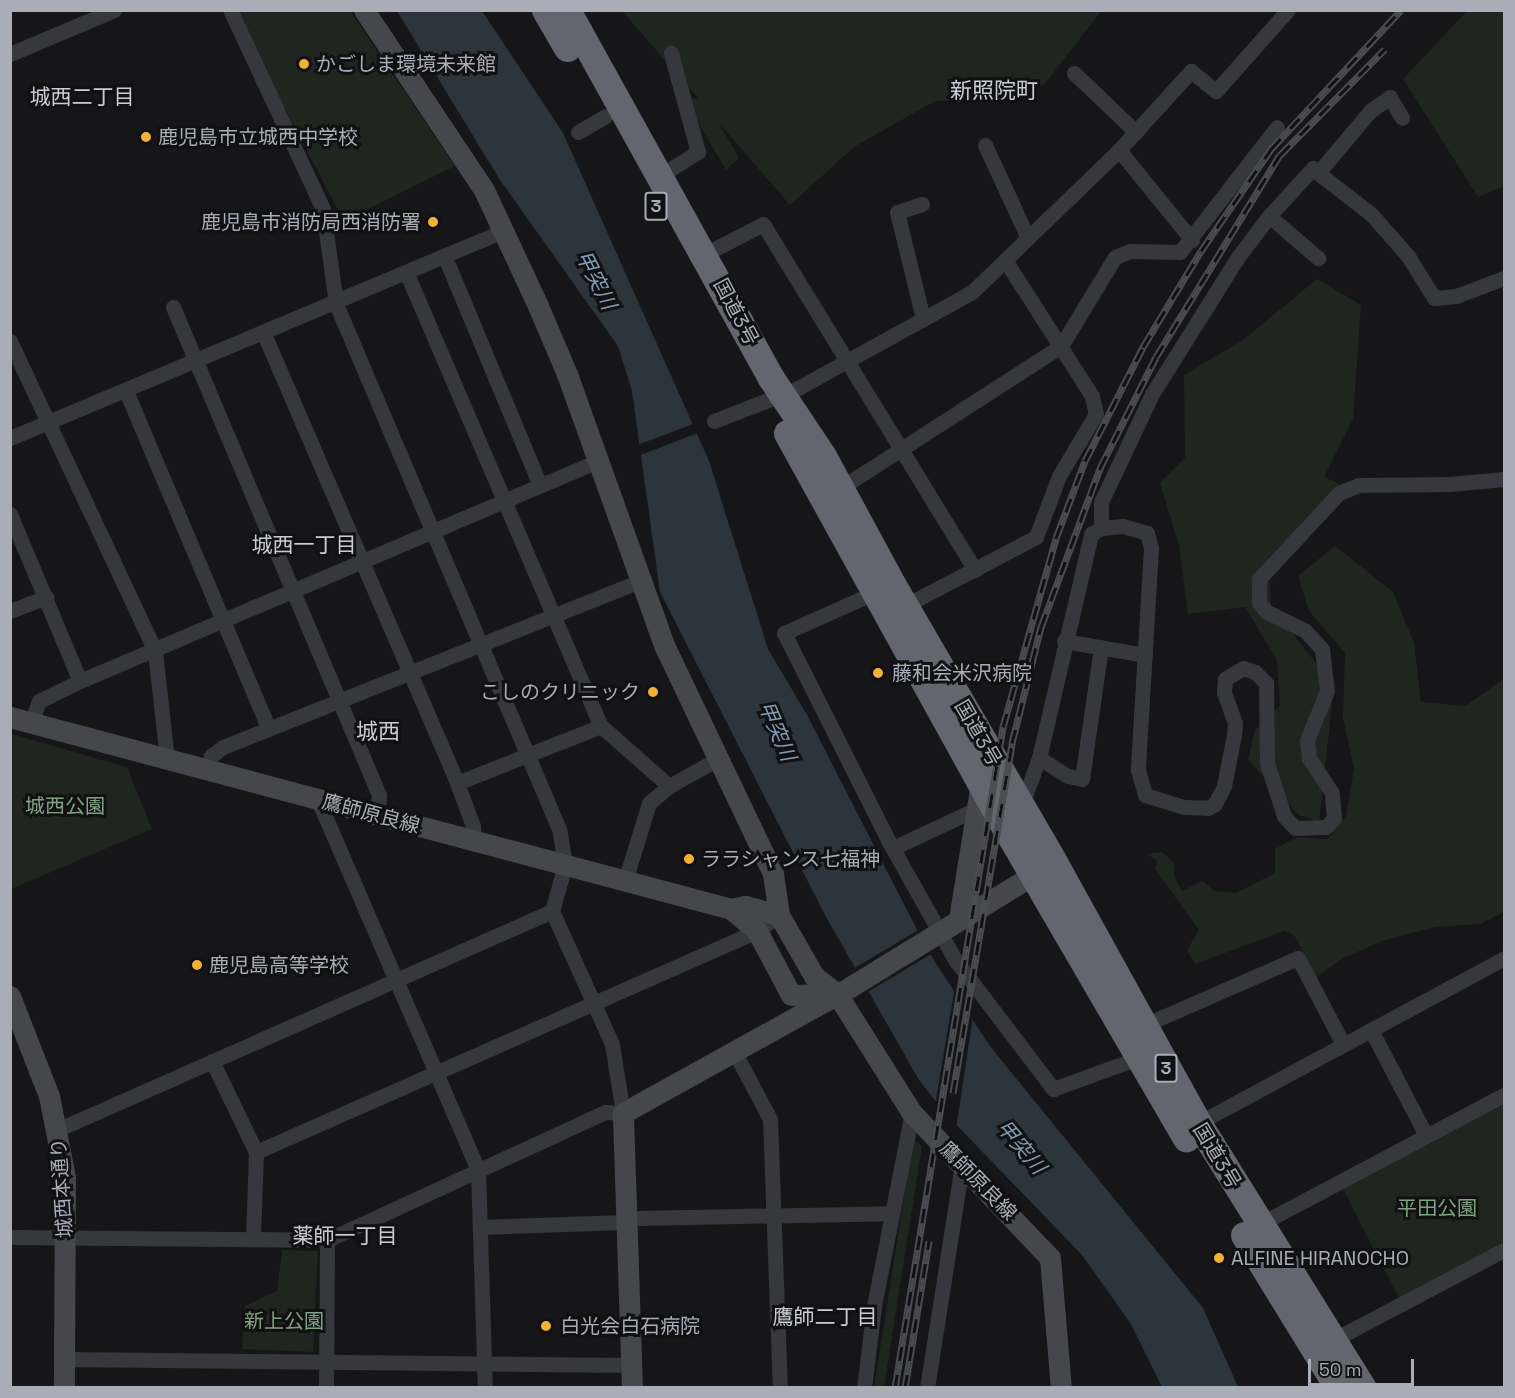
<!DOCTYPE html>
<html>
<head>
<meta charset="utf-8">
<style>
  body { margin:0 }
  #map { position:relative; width:1515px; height:1398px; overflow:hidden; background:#161618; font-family:"Space Grotesk","Noto Sans JP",sans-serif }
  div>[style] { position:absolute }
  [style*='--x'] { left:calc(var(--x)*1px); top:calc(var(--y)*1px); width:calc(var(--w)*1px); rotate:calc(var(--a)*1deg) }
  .green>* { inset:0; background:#1e261f }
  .water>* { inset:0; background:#2c353c }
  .pier>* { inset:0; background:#161618 }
  .street>* { height:15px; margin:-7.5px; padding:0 7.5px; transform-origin:7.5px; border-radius:7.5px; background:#37383d }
  .secondary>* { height:21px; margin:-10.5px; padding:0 10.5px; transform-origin:10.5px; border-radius:10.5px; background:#45474d }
  .highway>* { height:27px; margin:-13.5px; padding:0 13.5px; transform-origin:13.5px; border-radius:13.5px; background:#63666e }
  .rail>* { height:7px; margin-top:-3.5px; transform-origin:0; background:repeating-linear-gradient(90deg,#111113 0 14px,#4a4c52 0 28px); box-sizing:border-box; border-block:2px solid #4a4c52 }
  .dots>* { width:16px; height:16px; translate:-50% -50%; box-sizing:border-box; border:3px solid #111113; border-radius:50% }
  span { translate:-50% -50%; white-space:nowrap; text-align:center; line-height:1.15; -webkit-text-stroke:6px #111113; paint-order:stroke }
  .shield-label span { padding:2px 4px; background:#111113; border:2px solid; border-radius:4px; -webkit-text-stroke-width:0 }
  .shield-label { font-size:18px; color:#a8adb8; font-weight:700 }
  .poi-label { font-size:20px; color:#a8adb8 }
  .left { translate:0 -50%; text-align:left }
  .right { translate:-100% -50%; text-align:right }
  .street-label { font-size:20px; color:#a8adb8 }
  .park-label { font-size:20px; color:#7fa381 }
  .neighbourhood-label { font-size:21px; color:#c9ccd4 }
  .water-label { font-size:21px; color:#7f9bb3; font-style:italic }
  .quarter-label { font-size:22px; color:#c9ccd4 }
  .frame { position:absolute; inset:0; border:12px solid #a8adb8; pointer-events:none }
  .scale { position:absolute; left:1308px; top:1359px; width:106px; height:27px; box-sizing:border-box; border:3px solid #a8adb8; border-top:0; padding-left:8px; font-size:18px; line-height:21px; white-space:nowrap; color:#a8adb8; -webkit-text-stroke:4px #111113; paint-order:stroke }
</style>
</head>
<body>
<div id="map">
  <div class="green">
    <i style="clip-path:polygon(233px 11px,350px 11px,455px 166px,344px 221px)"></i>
    <i style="clip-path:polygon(622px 11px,1101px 11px,1045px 84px,993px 100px,935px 101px,854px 147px,790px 205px,719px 123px,739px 158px,726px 170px,695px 117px,691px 99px,698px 98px)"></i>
    <i style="clip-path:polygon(1467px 11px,1504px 11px,1504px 186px,1478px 197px,1403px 79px)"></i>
    <i style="clip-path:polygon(1317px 279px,1361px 305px,1353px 419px,1324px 477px,1349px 489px,1269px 564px,1271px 606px,1334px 686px,1319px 822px,1299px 815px,1248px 760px,1255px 730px,1280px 706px,1277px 660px,1245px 607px,1188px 614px,1179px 545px,1160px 483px,1185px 458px,1184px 375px,1243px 340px)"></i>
    <i style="clip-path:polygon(1335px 546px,1393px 592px,1414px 643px,1421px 702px,1465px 706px,1504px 679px,1504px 912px,1480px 924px,1435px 927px,1385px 940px,1343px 958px,1316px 977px,1294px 935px,1284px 931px,1195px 964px,1187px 950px,1199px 930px,1155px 869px,1157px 860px,1146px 854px,1162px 852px,1174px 863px,1174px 876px,1182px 891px,1203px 881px,1214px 891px,1236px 893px,1275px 873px,1275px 849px,1297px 837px,1328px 839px,1346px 816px,1354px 769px,1343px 718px,1345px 653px,1309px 611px,1298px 576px)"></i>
    <i style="clip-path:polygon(11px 734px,127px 767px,152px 829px,11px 889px)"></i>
    <i style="clip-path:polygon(1504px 1104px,1504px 1244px,1399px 1298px,1342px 1187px)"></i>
    <i style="clip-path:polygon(913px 1139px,922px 1146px,884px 1387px,874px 1388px)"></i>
    <i style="clip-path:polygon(282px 1250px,318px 1251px,313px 1352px,242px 1349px,245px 1306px,277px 1291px)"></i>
  </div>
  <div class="water">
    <i style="clip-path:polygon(397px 11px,482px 11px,563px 133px,709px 461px,768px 649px,807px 715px,928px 951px,989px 1045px,1203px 1308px,1238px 1387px,1162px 1387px,1131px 1324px,1082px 1255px,945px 1113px,919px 1080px,825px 915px,660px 592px,632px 391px,618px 346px,500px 180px)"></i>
  </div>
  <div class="pier">
    <i style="clip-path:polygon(696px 423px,700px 432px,638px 456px,637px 445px)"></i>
    <i style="clip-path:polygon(920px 929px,933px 953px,866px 993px,853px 969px)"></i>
    <i style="clip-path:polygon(955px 987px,973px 1016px,956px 1129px,935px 1105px)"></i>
  </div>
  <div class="street">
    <i style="--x:10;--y:54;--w:113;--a:-22.9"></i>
    <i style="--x:1074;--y:73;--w:86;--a:43.6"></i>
    <i style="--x:578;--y:132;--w:32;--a:-30"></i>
    <i style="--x:985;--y:145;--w:102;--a:65.2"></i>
    <i style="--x:1119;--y:150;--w:116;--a:51"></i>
    <i style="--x:1318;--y:173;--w:67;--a:37.7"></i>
    <i style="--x:1371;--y:214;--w:56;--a:48.6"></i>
    <i style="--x:1408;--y:256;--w:49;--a:58.2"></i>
    <i style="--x:1434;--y:298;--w:22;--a:-5"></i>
    <i style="--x:1456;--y:296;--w:51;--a:-20.6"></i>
    <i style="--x:661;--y:175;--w:44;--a:-31.9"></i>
    <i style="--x:698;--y:152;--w:103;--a:-105.3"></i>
    <i style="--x:922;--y:204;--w:26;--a:162"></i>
    <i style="--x:897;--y:212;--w:110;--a:76.3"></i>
    <i style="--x:1269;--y:216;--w:65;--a:40.6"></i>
    <i style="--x:705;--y:254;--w:65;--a:-27.3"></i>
    <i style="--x:763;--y:224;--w:406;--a:58.5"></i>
    <i style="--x:445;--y:257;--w:245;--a:67.4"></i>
    <i style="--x:407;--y:274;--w:492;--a:66.8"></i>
    <i style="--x:601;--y:726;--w:91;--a:41.4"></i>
    <i style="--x:173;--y:307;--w:530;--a:67.11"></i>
    <i style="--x:379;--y:795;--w:21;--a:95"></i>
    <i style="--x:264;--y:334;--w:489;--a:66.7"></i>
    <i style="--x:457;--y:783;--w:46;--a:69.6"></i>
    <i style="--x:473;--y:826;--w:16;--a:86"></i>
    <i style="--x:10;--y:341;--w:342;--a:64.9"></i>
    <i style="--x:155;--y:651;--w:110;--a:83.7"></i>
    <i style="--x:126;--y:391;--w:365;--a:67.1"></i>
    <i style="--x:714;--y:421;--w:90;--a:-21.4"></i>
    <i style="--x:798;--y:388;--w:199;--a:-28.9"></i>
    <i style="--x:972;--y:292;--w:204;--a:-44"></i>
    <i style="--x:1119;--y:150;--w:107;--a:-47.7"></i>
    <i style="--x:1191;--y:71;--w:32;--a:39"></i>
    <i style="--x:1216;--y:91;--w:108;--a:-48.4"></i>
    <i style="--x:10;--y:438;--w:535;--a:-22.78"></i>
    <i style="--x:839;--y:489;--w:264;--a:-32.8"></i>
    <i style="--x:1061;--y:346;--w:104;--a:-58.8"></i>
    <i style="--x:1115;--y:257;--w:16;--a:-22"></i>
    <i style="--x:1130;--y:251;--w:50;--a:1.1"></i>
    <i style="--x:1180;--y:252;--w:158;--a:-52.2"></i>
    <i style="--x:10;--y:514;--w:181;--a:67.3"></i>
    <i style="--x:1101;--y:528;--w:26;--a:-90"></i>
    <i style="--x:1101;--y:502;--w:119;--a:-64.7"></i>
    <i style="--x:1152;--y:394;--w:162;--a:-57.9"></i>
    <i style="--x:1238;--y:257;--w:51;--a:-52.9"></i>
    <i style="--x:1269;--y:216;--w:65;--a:-47.5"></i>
    <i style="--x:1313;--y:168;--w:7;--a:45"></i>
    <i style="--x:1318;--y:173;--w:81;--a:-50"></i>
    <i style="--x:1370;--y:111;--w:24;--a:-35"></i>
    <i style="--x:1390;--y:97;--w:24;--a:60"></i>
    <i style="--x:876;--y:592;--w:101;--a:156"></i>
    <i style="--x:784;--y:633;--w:232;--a:63.3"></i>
    <i style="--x:888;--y:840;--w:139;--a:60.7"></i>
    <i style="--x:956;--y:961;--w:161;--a:52.8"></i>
    <i style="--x:1053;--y:1089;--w:90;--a:-20"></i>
    <i style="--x:904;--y:606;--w:149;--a:-27.6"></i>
    <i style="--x:1036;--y:537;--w:65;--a:-69.3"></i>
    <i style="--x:1059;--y:476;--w:72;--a:-59.2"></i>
    <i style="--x:1096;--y:414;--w:18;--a:-103"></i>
    <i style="--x:1092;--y:396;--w:161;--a:-122.6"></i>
    <i style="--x:10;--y:611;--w:39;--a:-21"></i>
    <i style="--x:1064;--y:641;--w:82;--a:9.8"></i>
    <i style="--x:31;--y:723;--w:23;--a:-70"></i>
    <i style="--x:39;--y:701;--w:46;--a:-26"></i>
    <i style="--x:80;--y:681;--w:563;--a:-23.01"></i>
    <i style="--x:1039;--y:758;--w:34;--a:32"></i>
    <i style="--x:1068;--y:776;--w:14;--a:12"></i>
    <i style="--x:1082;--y:779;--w:133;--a:-81.8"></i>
    <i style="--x:207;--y:771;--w:16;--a:-75"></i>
    <i style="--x:211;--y:756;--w:15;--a:-37"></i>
    <i style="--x:223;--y:747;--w:450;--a:-21.7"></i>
    <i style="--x:457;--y:783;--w:155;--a:-21.6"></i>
    <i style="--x:318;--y:800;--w:403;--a:66.6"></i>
    <i style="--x:478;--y:1170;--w:218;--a:88.2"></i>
    <i style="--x:1021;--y:807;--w:52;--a:-69.8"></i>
    <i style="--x:1039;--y:758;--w:230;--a:-76.9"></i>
    <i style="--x:1091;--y:534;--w:12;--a:-31"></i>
    <i style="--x:1101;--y:528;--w:22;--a:-5"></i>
    <i style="--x:1123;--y:526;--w:25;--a:16"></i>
    <i style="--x:1147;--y:533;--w:16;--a:75"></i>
    <i style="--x:1151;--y:548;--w:222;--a:93.4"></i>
    <i style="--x:1138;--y:770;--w:26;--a:74"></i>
    <i style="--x:1145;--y:795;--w:41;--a:17.1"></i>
    <i style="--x:1184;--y:807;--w:24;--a:2"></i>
    <i style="--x:1208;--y:808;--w:8;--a:-30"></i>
    <i style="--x:1215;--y:804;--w:20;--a:-63"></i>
    <i style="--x:1224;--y:786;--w:52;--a:-78.9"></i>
    <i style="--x:1234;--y:735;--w:12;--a:-85"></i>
    <i style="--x:1235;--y:723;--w:32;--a:-110"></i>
    <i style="--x:1224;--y:693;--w:14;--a:-86"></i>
    <i style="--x:1225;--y:679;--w:21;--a:-31"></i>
    <i style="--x:1243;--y:668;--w:13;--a:18"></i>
    <i style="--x:1255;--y:672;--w:16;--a:45"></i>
    <i style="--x:1266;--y:683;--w:80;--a:89.3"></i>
    <i style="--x:1267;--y:763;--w:56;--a:72.2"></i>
    <i style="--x:1284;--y:816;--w:16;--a:47"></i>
    <i style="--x:1295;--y:828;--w:31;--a:-2"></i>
    <i style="--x:1326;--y:827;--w:12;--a:-48"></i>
    <i style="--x:1334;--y:818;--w:25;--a:-95"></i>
    <i style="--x:1332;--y:793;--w:42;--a:-123.3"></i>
    <i style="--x:1309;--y:758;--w:18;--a:-96"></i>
    <i style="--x:1307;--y:740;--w:53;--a:-67.8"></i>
    <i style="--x:1327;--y:691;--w:42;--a:-96.8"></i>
    <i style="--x:1322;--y:649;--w:26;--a:-133"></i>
    <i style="--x:1304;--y:630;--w:41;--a:-154.1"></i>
    <i style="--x:1267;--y:612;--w:12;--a:-132"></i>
    <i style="--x:1259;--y:603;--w:24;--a:-90"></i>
    <i style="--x:1259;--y:579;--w:117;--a:-47.1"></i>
    <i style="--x:1339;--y:493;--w:22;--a:-22"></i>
    <i style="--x:1359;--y:485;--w:91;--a:-0.6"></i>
    <i style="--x:1450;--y:484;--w:54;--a:-5.3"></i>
    <i style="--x:893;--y:848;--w:94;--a:-25.2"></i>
    <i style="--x:625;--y:881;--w:82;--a:-72.9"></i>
    <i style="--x:649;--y:803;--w:26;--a:-40"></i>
    <i style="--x:669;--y:786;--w:56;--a:-28.9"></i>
    <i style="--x:1142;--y:1026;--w:170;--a:-23.6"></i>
    <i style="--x:1298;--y:958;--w:97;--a:62.4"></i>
    <i style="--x:1371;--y:1030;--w:119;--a:62.4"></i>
    <i style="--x:735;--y:1053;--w:75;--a:62.1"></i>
    <i style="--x:770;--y:1119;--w:269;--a:87.9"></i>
    <i style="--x:212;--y:1061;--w:101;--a:64.2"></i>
    <i style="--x:1198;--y:1123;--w:348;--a:-28.3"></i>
    <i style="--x:59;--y:1129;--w:539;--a:-23.85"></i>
    <i style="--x:552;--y:911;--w:48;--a:-74.2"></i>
    <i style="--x:565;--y:865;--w:36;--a:-99"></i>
    <i style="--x:559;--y:829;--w:570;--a:-113.01"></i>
    <i style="--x:336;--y:304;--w:96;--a:-97.8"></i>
    <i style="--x:323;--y:209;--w:220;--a:-115"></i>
    <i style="--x:1258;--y:1225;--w:278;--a:-27.9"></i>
    <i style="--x:481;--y:1227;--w:144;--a:-2"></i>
    <i style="--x:625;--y:1222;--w:14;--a:-17"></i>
    <i style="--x:638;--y:1218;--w:253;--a:-1.1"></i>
    <i style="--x:10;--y:1237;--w:317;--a:0.5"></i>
    <i style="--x:327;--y:1240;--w:306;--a:-24.7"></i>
    <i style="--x:605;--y:1112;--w:18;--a:3"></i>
    <i style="--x:623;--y:1113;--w:70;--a:-99.1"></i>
    <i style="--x:612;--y:1044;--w:146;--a:-114.3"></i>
    <i style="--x:253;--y:1238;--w:86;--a:-88"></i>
    <i style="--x:256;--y:1152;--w:548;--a:-23.8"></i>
    <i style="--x:757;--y:931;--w:27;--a:-36"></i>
    <i style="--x:1333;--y:1340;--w:193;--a:-27.8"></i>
    <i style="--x:65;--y:1359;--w:566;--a:0.61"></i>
    <i style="--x:326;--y:1388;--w:148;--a:-89.6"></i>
    <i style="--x:864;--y:1388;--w:83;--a:-83"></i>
    <i style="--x:874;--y:1306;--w:197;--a:-78.9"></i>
    <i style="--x:927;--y:1388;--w:227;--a:-81.1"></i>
  </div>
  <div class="secondary">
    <i style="--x:364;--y:10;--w:216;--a:56.3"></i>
    <i style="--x:484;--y:190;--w:128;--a:65"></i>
    <i style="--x:538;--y:306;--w:74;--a:66.9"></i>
    <i style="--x:567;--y:374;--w:288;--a:70.3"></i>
    <i style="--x:664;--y:645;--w:254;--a:64.5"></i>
    <i style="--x:773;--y:874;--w:41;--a:81.7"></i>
    <i style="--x:779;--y:915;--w:70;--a:60.2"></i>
    <i style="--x:814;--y:976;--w:29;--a:38"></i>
    <i style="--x:837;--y:994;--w:141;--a:57.8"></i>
    <i style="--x:912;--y:1113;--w:200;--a:46.4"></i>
    <i style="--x:1050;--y:1258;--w:130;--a:85.2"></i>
    <i style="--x:10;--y:717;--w:746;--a:14.91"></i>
    <i style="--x:731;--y:909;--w:34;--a:40"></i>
    <i style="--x:757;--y:931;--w:72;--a:62"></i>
    <i style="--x:791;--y:995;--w:46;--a:-1.2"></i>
    <i style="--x:731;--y:909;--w:14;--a:-12"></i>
    <i style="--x:745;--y:906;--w:35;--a:15"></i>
    <i style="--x:959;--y:919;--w:138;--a:-80.8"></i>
    <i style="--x:10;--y:996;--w:107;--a:68.7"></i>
    <i style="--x:49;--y:1096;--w:83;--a:78.8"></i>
    <i style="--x:65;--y:1177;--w:211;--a:90.3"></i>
    <i style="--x:632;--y:1388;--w:275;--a:-91.9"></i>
    <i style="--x:623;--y:1113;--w:260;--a:-29"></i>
    <i style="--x:850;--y:987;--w:230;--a:-31.5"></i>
  </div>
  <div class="highway">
    <i style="--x:545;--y:10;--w:44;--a:59.9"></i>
    <i style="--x:567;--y:10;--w:421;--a:61"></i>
    <i style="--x:771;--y:378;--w:94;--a:56.3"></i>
    <i style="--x:823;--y:456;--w:141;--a:61.6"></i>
    <i style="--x:890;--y:580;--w:326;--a:59.8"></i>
    <i style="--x:1054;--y:862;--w:298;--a:61.1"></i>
    <i style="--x:1198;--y:1123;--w:312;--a:58.1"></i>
    <i style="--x:787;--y:433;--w:453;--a:61.1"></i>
    <i style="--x:1006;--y:829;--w:358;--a:59.8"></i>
    <i style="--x:1244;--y:1235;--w:180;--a:58.4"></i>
  </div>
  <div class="rail">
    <i style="--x:953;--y:1093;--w:355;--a:-80.4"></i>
    <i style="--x:1012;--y:743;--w:120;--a:-76"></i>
    <i style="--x:1041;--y:627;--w:170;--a:-69.6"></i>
    <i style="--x:1100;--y:468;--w:124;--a:-63.2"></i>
    <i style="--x:1156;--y:357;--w:237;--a:-58.5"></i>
    <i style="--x:1280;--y:155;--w:149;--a:-45.3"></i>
    <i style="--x:895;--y:1388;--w:670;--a:-80.72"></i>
    <i style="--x:1003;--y:727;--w:196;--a:-74.3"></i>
    <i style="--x:1056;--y:538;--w:82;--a:-69.4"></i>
    <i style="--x:1085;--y:461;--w:128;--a:-63"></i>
    <i style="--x:1143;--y:347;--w:112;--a:-58.9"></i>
    <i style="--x:1201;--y:251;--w:124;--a:-55.5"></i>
    <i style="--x:1271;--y:149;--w:190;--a:-46.9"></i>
    <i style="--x:905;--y:1388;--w:149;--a:-80.7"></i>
  </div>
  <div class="dots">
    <i style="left:304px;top:64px;background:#f2b134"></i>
    <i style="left:146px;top:137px;background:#f2b134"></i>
    <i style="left:433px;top:222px;background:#f2b134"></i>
    <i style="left:878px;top:673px;background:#f2b134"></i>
    <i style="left:653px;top:692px;background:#f2b134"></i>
    <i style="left:689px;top:859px;background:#f2b134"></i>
    <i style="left:197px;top:965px;background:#f2b134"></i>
    <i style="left:1219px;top:1258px;background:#f2b134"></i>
    <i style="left:546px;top:1326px;background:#f2b134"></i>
  </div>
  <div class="shield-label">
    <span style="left:656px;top:206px">3</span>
    <span style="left:1166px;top:1068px">3</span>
  </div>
  <div class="poi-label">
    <span class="left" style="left:316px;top:64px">かごしま環境未来館</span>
    <span class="left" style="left:158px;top:137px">鹿児島市立城西中学校</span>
    <span class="right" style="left:421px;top:222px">鹿児島市消防局西消防署</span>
    <span class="left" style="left:892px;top:673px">藤和会米沢病院</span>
    <span class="right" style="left:640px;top:692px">こしのクリニック</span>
    <span class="left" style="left:701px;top:859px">ララシャンス七福神</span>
    <span class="left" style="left:209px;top:965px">鹿児島高等学校</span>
    <span class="left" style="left:1231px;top:1258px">ALFINE HIRANOCHO</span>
    <span class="left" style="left:560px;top:1326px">白光会白石病院</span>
  </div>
  <div class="street-label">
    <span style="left:736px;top:312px;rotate:62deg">国道3号</span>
    <span style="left:978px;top:733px;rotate:60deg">国道3号</span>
    <span style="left:371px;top:814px;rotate:15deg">鷹師原良線</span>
    <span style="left:1217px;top:1156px;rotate:59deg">国道3号</span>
    <span style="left:978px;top:1181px;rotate:46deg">鷹師原良線</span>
    <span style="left:62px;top:1188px;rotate:-94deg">城西本通り</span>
  </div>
  <div class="park-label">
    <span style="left:65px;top:806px">城西公園</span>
    <span style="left:1437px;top:1208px">平田公園</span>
    <span style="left:284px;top:1321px">新上公園</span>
  </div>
  <div class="neighbourhood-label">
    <span style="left:82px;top:97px">城西二丁目</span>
    <span style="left:304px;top:545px">城西一丁目</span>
    <span style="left:345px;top:1236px">薬師一丁目</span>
    <span style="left:825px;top:1317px">鷹師二丁目</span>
  </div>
  <div class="water-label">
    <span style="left:596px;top:280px;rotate:63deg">甲突川</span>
    <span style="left:777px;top:731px;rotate:67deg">甲突川</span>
    <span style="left:1021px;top:1147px;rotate:50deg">甲突川</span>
  </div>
  <div class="quarter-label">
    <span style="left:994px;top:91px">新照院町</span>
    <span style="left:378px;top:732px">城西</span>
  </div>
  <div class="frame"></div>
  <div class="scale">50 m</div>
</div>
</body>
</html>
